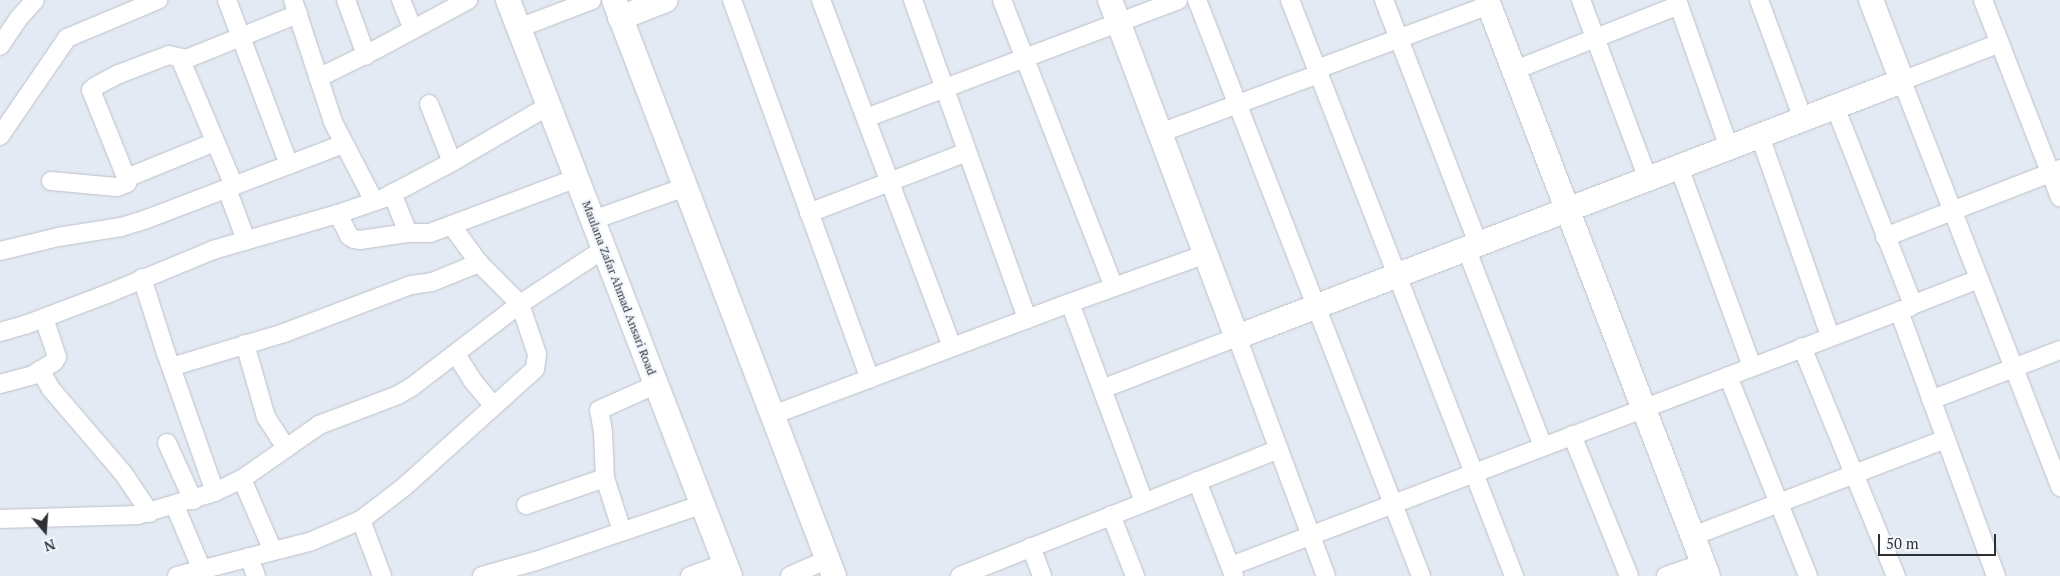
<!DOCTYPE html>
<html>
<head>
<meta charset="utf-8">
<style>
  body { margin:0 }
  #map { position:relative; width:2060px; height:576px; overflow:hidden; background:#e4eaf3; font-family:"PT Serif",serif }
  div>[style] { position:absolute }
  [style*='--x'] { left:calc(var(--x)*1px); top:calc(var(--y)*1px); width:calc(var(--w)*1px); rotate:calc(var(--a)*1deg) }
  .roads { filter:drop-shadow(0 0 1px #bcc1ca) drop-shadow(0 0 1px #bcc1ca) }
  .street>* { height:18px; margin:-9px; padding:0 9px; transform-origin:9px; border-radius:9px; background:#fff }
  .secondary>* { height:24px; margin:-12px; padding:0 12px; transform-origin:12px; border-radius:12px; background:#fff }
  span { translate:-50% -50%; white-space:nowrap; text-align:center; line-height:1.15; -webkit-text-stroke:4.5px #f2f7fe; paint-order:stroke }
  .street-label { font-size:12px; color:#2e3034 }
  .north { position:absolute; left:20px; top:506px; width:50px; height:50px; -webkit-text-stroke:4px #f2f7fe; paint-order:stroke; rotate:162deg; font-size:14px; font-weight:700; line-height:20px; text-align:center; color:#2e3034 }
  .north::after { content:''; display:block; margin:auto; width:18px; height:22px; background:#2e3034; clip-path:polygon(50% 0,100% 100%,50% 72%,0 100%) }
  .scale { position:absolute; left:1878px; top:534px; width:118px; height:22px; box-sizing:border-box; border:2px solid #2e3034; border-top:0; padding-left:6px; font-size:15px; line-height:18px; white-space:nowrap; color:#2e3034; -webkit-text-stroke:4px #f2f7fe; paint-order:stroke }
</style>
</head>
<body>
<div id="map">
  <div class="roads">
    <div class="street">
      <i style="--x:227;--y:0;--w:176;--a:69.4"></i>
      <i style="--x:293;--y:0;--w:128;--a:71.8"></i>
      <i style="--x:333;--y:122;--w:89;--a:62.6"></i>
      <i style="--x:346;--y:0;--w:59;--a:70"></i>
      <i style="--x:401;--y:0;--w:32;--a:68"></i>
      <i style="--x:732;--y:0;--w:403;--a:70"></i>
      <i style="--x:821;--y:0;--w:371;--a:69.3"></i>
      <i style="--x:913;--y:0;--w:339;--a:70.3"></i>
      <i style="--x:1002;--y:0;--w:308;--a:68.7"></i>
      <i style="--x:1197;--y:0;--w:618;--a:68.75"></i>
      <i style="--x:1290;--y:0;--w:618;--a:68.75"></i>
      <i style="--x:1384;--y:0;--w:261;--a:68.9"></i>
      <i style="--x:1581;--y:0;--w:191;--a:69.5"></i>
      <i style="--x:1677;--y:0;--w:157;--a:70.6"></i>
      <i style="--x:1759;--y:0;--w:127;--a:69.7"></i>
      <i style="--x:1983;--y:0;--w:212;--a:68.7"></i>
      <i style="--x:519;--y:28;--w:78;--a:-21"></i>
      <i style="--x:2000;--y:43;--w:105;--a:158.8"></i>
      <i style="--x:1902;--y:81;--w:436;--a:68.7"></i>
      <i style="--x:0;--y:46;--w:32;--a:-56"></i>
      <i style="--x:18;--y:19;--w:25;--a:-48"></i>
      <i style="--x:180;--y:58;--w:139;--a:67.1"></i>
      <i style="--x:1317;--y:69;--w:184;--a:-20.4"></i>
      <i style="--x:1515;--y:70;--w:176;--a:-21.6"></i>
      <i style="--x:318;--y:78;--w:64;--a:-26.2"></i>
      <i style="--x:375;--y:50;--w:106;--a:-28.3"></i>
      <i style="--x:429;--y:104;--w:62;--a:68.4"></i>
      <i style="--x:866;--y:118;--w:334;--a:-20.7"></i>
      <i style="--x:1160;--y:133;--w:170;--a:-20.4"></i>
      <i style="--x:0;--y:136;--w:119;--a:-55.6"></i>
      <i style="--x:67;--y:38;--w:99;--a:-22.7"></i>
      <i style="--x:1760;--y:136;--w:212;--a:70.7"></i>
      <i style="--x:215;--y:142;--w:93;--a:157.9"></i>
      <i style="--x:129;--y:177;--w:7;--a:-135"></i>
      <i style="--x:124;--y:172;--w:88;--a:-111.9"></i>
      <i style="--x:91;--y:90;--w:6;--a:-39"></i>
      <i style="--x:96;--y:86;--w:26;--a:-28"></i>
      <i style="--x:119;--y:74;--w:53;--a:-20.8"></i>
      <i style="--x:169;--y:55;--w:17;--a:13"></i>
      <i style="--x:186;--y:59;--w:121;--a:-21.9"></i>
      <i style="--x:1679;--y:167;--w:212;--a:69.9"></i>
      <i style="--x:51;--y:181;--w:66;--a:5.2"></i>
      <i style="--x:117;--y:187;--w:11;--a:-22"></i>
      <i style="--x:127;--y:183;--w:6;--a:-72"></i>
      <i style="--x:227;--y:189;--w:54;--a:69.6"></i>
      <i style="--x:392;--y:193;--w:43;--a:68.2"></i>
      <i style="--x:809;--y:213;--w:169;--a:-21.1"></i>
      <i style="--x:338;--y:214;--w:25;--a:63"></i>
      <i style="--x:349;--y:236;--w:6;--a:31"></i>
      <i style="--x:354;--y:239;--w:6;--a:9"></i>
      <i style="--x:360;--y:240;--w:49;--a:-8.3"></i>
      <i style="--x:408;--y:233;--w:22;--a:0"></i>
      <i style="--x:430;--y:233;--w:157;--a:-20.5"></i>
      <i style="--x:593;--y:220;--w:98;--a:-19.7"></i>
      <i style="--x:1885;--y:237;--w:188;--a:-21.2"></i>
      <i style="--x:1466;--y:248;--w:213;--a:68.8"></i>
      <i style="--x:0;--y:251;--w:60;--a:-13.6"></i>
      <i style="--x:58;--y:237;--w:64;--a:-9"></i>
      <i style="--x:121;--y:227;--w:27;--a:-17"></i>
      <i style="--x:147;--y:219;--w:210;--a:-20.9"></i>
      <i style="--x:142;--y:278;--w:79;--a:72.3"></i>
      <i style="--x:166;--y:353;--w:147;--a:70.6"></i>
      <i style="--x:1070;--y:303;--w:212;--a:69.6"></i>
      <i style="--x:1912;--y:305;--w:72;--a:-21.2"></i>
      <i style="--x:1899;--y:311;--w:282;--a:69.9"></i>
      <i style="--x:0;--y:332;--w:26;--a:-16"></i>
      <i style="--x:25;--y:325;--w:88;--a:-20.7"></i>
      <i style="--x:107;--y:294;--w:115;--a:-22.5"></i>
      <i style="--x:213;--y:250;--w:130;--a:-16.1"></i>
      <i style="--x:338;--y:214;--w:49;--a:-19.2"></i>
      <i style="--x:384;--y:198;--w:77;--a:-27.9"></i>
      <i style="--x:452;--y:162;--w:113;--a:-30.2"></i>
      <i style="--x:245;--y:344;--w:76;--a:74"></i>
      <i style="--x:266;--y:417;--w:37;--a:57"></i>
      <i style="--x:1802;--y:347;--w:248;--a:67.7"></i>
      <i style="--x:456;--y:354;--w:31;--a:58"></i>
      <i style="--x:472;--y:380;--w:34;--a:50"></i>
      <i style="--x:171;--y:367;--w:118;--a:-16.7"></i>
      <i style="--x:284;--y:333;--w:136;--a:-20.7"></i>
      <i style="--x:411;--y:285;--w:21;--a:-8"></i>
      <i style="--x:432;--y:282;--w:51;--a:-22"></i>
      <i style="--x:40;--y:370;--w:22;--a:60"></i>
      <i style="--x:51;--y:389;--w:111;--a:49.4"></i>
      <i style="--x:123;--y:473;--w:48;--a:56"></i>
      <i style="--x:1728;--y:376;--w:215;--a:68.2"></i>
      <i style="--x:0;--y:384;--w:34;--a:-15"></i>
      <i style="--x:33;--y:375;--w:25;--a:-32"></i>
      <i style="--x:54;--y:362;--w:6;--a:-59"></i>
      <i style="--x:57;--y:357;--w:41;--a:-108.4"></i>
      <i style="--x:1102;--y:389;--w:145;--a:-21.1"></i>
      <i style="--x:1237;--y:337;--w:255;--a:69.6"></i>
      <i style="--x:1931;--y:400;--w:138;--a:-21.2"></i>
      <i style="--x:773;--y:415;--w:317;--a:-20.7"></i>
      <i style="--x:1070;--y:303;--w:145;--a:-19.8"></i>
      <i style="--x:1572;--y:435;--w:152;--a:68"></i>
      <i style="--x:167;--y:443;--w:63;--a:65.5"></i>
      <i style="--x:242;--y:479;--w:78;--a:66.7"></i>
      <i style="--x:1197;--y:481;--w:102;--a:68.7"></i>
      <i style="--x:526;--y:505;--w:83;--a:-18.9"></i>
      <i style="--x:175;--y:506;--w:69;--a:67.1"></i>
      <i style="--x:1111;--y:515;--w:66;--a:68.5"></i>
      <i style="--x:0;--y:519;--w:138;--a:-1.7"></i>
      <i style="--x:138;--y:515;--w:80;--a:-16.6"></i>
      <i style="--x:215;--y:492;--w:30;--a:-26"></i>
      <i style="--x:242;--y:479;--w:94;--a:-35"></i>
      <i style="--x:319;--y:425;--w:85;--a:-20.8"></i>
      <i style="--x:398;--y:395;--w:17;--a:-31"></i>
      <i style="--x:413;--y:386;--w:135;--a:-37.5"></i>
      <i style="--x:520;--y:304;--w:100;--a:-33.2"></i>
      <i style="--x:361;--y:520;--w:60;--a:69.4"></i>
      <i style="--x:622;--y:531;--w:56;--a:-107.8"></i>
      <i style="--x:605;--y:478;--w:46;--a:-92.5"></i>
      <i style="--x:603;--y:432;--w:22;--a:-100"></i>
      <i style="--x:599;--y:410;--w:64;--a:-24.1"></i>
      <i style="--x:1693;--y:536;--w:271;--a:-21"></i>
      <i style="--x:1031;--y:547;--w:31;--a:69"></i>
      <i style="--x:249;--y:557;--w:20;--a:70"></i>
      <i style="--x:1231;--y:566;--w:727;--a:-20.88"></i>
      <i style="--x:1910;--y:307;--w:5;--a:-68"></i>
      <i style="--x:1912;--y:302;--w:210;--a:-111.5"></i>
      <i style="--x:177;--y:576;--w:139;--a:-14.5"></i>
      <i style="--x:312;--y:541;--w:53;--a:-23.2"></i>
      <i style="--x:361;--y:520;--w:54;--a:-37.5"></i>
      <i style="--x:404;--y:487;--w:176;--a:-42"></i>
      <i style="--x:535;--y:369;--w:15;--a:-82"></i>
      <i style="--x:537;--y:354;--w:53;--a:-108.8"></i>
      <i style="--x:520;--y:304;--w:58;--a:-135"></i>
      <i style="--x:479;--y:263;--w:46;--a:-126.1"></i>
      <i style="--x:482;--y:576;--w:56;--a:-15.5"></i>
      <i style="--x:536;--y:561;--w:176;--a:-18.8"></i>
      <i style="--x:690;--y:576;--w:37;--a:-20"></i>
      <i style="--x:790;--y:576;--w:42;--a:-24.1"></i>
      <i style="--x:960;--y:576;--w:343;--a:-21.7"></i>
      <i style="--x:1666;--y:576;--w:39;--a:-19"></i>
    </div>
    <div class="secondary">
      <i style="--x:508;--y:0;--w:617;--a:68.92"></i>
      <i style="--x:614;--y:0;--w:617;--a:69.1"></i>
      <i style="--x:1110;--y:0;--w:360;--a:69.4"></i>
      <i style="--x:1237;--y:337;--w:713;--a:-21.05"></i>
      <i style="--x:1902;--y:81;--w:87;--a:-110.9"></i>
      <i style="--x:1487;--y:0;--w:617;--a:69.01"></i>
      <i style="--x:620;--y:18;--w:49;--a:-21.4"></i>
    </div>
  </div>
  <div class="street-label">
    <span style="left:619px;top:288px;rotate:69deg">Maulana Zafar Ahmad Ansari Road</span>
  </div>
  <div class="north">N</div>
  <div class="scale">50 m</div>
</div>
</body>
</html>
